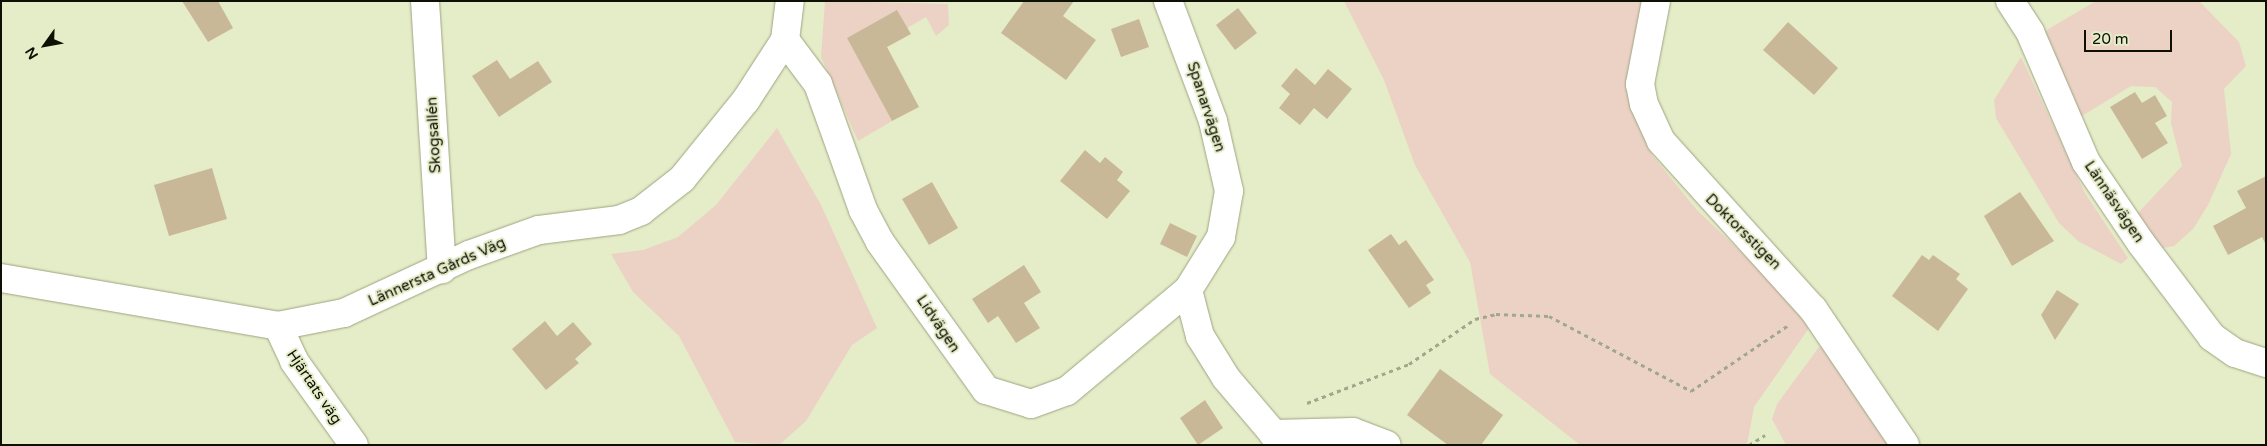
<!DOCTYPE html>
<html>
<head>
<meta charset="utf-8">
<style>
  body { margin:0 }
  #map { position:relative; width:2267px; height:446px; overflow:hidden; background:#e5ecc8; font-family:"Varela Round",sans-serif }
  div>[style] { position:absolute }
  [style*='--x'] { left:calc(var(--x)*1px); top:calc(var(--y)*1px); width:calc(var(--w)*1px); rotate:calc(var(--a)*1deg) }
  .green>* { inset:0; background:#ebd2c5 }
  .building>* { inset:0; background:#c9b898 }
  .path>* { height:3px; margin-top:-1.5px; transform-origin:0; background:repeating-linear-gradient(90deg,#a1a78a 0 4px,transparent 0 8px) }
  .roads { filter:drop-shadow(0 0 1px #9ea481) drop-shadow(0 0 1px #9ea481) }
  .minor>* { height:28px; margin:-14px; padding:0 14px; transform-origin:14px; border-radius:14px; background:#fff }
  span { translate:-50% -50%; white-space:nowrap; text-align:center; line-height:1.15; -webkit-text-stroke:4px #e5ecc8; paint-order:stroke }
  .street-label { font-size:15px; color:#0e1004 }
  .frame { position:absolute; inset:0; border:2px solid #0e1004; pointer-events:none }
  .north { position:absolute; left:20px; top:20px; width:50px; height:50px; -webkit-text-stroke:4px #e5ecc8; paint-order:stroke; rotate:238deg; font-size:14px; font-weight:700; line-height:20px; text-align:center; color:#0e1004 }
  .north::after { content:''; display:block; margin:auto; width:18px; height:22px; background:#0e1004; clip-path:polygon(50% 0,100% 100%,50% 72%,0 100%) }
  .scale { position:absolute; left:2084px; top:30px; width:88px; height:22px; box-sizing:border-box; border:2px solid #0e1004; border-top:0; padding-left:6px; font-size:15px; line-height:18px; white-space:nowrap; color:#0e1004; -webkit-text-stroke:4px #e5ecc8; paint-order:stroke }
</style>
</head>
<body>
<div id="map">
  <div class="green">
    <i style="clip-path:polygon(825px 1px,948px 4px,949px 25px,936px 36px,926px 17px,907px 28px,897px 11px,848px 38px,892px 121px,858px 141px,821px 57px)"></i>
    <i style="clip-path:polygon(1344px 1px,1645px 1px,1631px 102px,1652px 155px,1696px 209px,1796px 305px,1809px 328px,1754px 407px,1747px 445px,1580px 445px,1490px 374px,1470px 262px,1415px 165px,1384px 80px)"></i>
    <i style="clip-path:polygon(2096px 1px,2199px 1px,2239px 42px,2246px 66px,2224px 89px,2231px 154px,2208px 205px,2193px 229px,2174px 246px,2157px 249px,2137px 214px,2182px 166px,2171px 123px,2172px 102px,2155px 87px,2131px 86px,2077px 119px,2062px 87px,2045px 31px)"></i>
    <i style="clip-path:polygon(2021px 57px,2085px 193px,2128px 258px,2121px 264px,2078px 241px,2059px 223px,1996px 118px,1994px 100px)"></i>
    <i style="clip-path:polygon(777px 128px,821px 205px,877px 328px,852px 345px,806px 421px,779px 445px,735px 442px,679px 336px,633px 292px,611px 254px,643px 250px,678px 237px,716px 205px)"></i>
    <i style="clip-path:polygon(1819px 347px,1828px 349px,1838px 363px,1888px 445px,1786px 445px,1772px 419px,1777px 404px)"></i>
  </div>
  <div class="building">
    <i style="clip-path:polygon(182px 1px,218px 1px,233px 28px,208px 42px)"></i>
    <i style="clip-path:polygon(1024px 1px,1074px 1px,1063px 16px,1096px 40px,1066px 80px,1001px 33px)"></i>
    <i style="clip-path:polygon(1238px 8px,1257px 33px,1235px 50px,1216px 25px)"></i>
    <i style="clip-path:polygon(897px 10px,911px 34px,887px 47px,919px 107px,892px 121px,847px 38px)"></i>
    <i style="clip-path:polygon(1139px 19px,1149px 47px,1121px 57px,1111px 29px)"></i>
    <i style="clip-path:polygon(1788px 22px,1838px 68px,1814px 95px,1763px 50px)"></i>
    <i style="clip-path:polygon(497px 60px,510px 79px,538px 61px,552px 82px,499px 117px,472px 76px)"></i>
    <i style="clip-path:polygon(1296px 68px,1315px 85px,1328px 69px,1352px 89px,1327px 119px,1314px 108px,1300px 125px,1279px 108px,1290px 94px,1281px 86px)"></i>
    <i style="clip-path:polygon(2135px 92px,2142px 103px,2155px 95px,2167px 116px,2155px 123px,2168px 143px,2142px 159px,2110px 107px)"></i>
    <i style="clip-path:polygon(1085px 150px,1100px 163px,1105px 157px,1123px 172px,1117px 180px,1130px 191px,1107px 219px,1060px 181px)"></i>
    <i style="clip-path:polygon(212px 168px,227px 219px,169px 236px,154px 185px)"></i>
    <i style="clip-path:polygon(2266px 176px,2266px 245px,2262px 237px,2228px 255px,2213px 226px,2246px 208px,2237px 191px)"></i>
    <i style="clip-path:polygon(932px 182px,958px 228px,929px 245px,902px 199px)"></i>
    <i style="clip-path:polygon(2020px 192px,2054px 241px,2012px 266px,1984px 216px)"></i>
    <i style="clip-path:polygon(1170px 223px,1197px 236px,1187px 257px,1160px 244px)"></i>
    <i style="clip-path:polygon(1391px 234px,1399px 245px,1406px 240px,1434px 280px,1426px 285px,1431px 293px,1409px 308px,1368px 250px)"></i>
    <i style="clip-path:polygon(1922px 255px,1929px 260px,1933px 255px,1960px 274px,1956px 279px,1968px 289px,1938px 331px,1892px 296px)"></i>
    <i style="clip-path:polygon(1024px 265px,1041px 292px,1024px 303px,1040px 328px,1016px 343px,998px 316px,988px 323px,972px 299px)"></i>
    <i style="clip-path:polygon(2057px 290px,2079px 304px,2055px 340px,2041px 315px)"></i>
    <i style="clip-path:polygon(545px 321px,557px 336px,573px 322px,592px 344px,575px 359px,579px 363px,546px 390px,512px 349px)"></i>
    <i style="clip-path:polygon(1440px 369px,1503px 415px,1481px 445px,1448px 445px,1407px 415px)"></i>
    <i style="clip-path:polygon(1205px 400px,1223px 428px,1198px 445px,1180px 418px)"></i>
  </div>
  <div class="path">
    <i style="--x:1307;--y:403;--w:109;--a:-20.9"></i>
    <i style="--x:1409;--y:364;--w:80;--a:-34.3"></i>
    <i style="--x:1475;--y:319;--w:22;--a:-13"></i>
    <i style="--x:1496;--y:314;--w:53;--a:2.2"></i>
    <i style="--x:1549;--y:316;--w:161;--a:27.8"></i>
    <i style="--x:1691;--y:391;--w:120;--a:-34.1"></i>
    <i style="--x:1749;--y:445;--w:19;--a:-32"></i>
  </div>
  <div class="roads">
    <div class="minor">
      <i style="--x:425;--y:1;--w:269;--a:86.4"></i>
      <i style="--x:1168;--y:1;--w:128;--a:69.4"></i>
      <i style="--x:1213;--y:121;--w:72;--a:77.1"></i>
      <i style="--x:1229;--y:191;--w:47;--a:99.9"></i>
      <i style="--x:1221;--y:237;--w:62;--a:121.9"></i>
      <i style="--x:1188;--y:290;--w:48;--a:75.4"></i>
      <i style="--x:1200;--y:336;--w:49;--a:58.2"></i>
      <i style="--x:1226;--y:378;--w:88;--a:49.6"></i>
      <i style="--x:1656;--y:1;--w:85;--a:100.9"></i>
      <i style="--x:1640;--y:84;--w:20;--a:79"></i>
      <i style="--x:1644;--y:104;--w:41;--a:65.3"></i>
      <i style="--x:1661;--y:141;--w:227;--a:47.9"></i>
      <i style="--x:1813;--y:309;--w:164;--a:55.9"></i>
      <i style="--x:2010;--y:1;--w:37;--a:57"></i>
      <i style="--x:2030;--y:32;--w:142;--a:66.7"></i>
      <i style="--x:2086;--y:162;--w:98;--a:55.8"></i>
      <i style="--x:2141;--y:243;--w:118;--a:52.9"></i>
      <i style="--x:2212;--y:337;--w:28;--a:35"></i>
      <i style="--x:2235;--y:353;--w:33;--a:18"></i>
      <i style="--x:785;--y:40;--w:55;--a:53.1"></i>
      <i style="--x:818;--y:84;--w:134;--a:70.3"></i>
      <i style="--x:863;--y:210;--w:36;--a:62"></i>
      <i style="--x:880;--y:242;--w:182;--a:54.4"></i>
      <i style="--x:986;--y:390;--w:47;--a:17.3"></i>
      <i style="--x:1031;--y:404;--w:38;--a:-20"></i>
      <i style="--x:1067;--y:391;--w:158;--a:-39.9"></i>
      <i style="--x:1;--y:278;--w:281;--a:9.8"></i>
      <i style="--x:278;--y:326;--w:67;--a:-11.1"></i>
      <i style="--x:344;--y:313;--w:138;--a:-24.9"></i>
      <i style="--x:469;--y:255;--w:74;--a:-19.7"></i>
      <i style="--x:539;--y:230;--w:81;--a:-7.1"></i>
      <i style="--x:619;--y:220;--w:24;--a:-22"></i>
      <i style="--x:641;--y:211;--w:52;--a:-38"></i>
      <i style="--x:682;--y:179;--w:102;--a:-51"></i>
      <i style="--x:746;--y:100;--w:72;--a:-57"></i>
      <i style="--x:785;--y:40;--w:39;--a:-83"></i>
      <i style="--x:278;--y:326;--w:38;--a:65"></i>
      <i style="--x:294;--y:361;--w:103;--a:54.5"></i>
      <i style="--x:1273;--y:434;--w:80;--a:-1.4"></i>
      <i style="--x:1353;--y:432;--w:36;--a:21"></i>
    </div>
  </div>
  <div class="street-label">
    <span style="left:1206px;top:107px;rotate:72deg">Spanarvägen</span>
    <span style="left:434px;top:135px;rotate:-93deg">Skogsallén</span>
    <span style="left:2114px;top:202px;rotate:56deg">Lännäsvägen</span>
    <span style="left:1743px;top:232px;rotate:45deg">Doktorsstigen</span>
    <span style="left:437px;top:272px;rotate:-24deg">Lännersta Gårds Väg</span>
    <span style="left:938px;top:324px;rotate:56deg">Lidvägen</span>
    <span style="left:314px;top:387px;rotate:56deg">Hjärtats väg</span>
  </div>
  <div class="frame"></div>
  <div class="north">N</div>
  <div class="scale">20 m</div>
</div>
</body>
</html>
